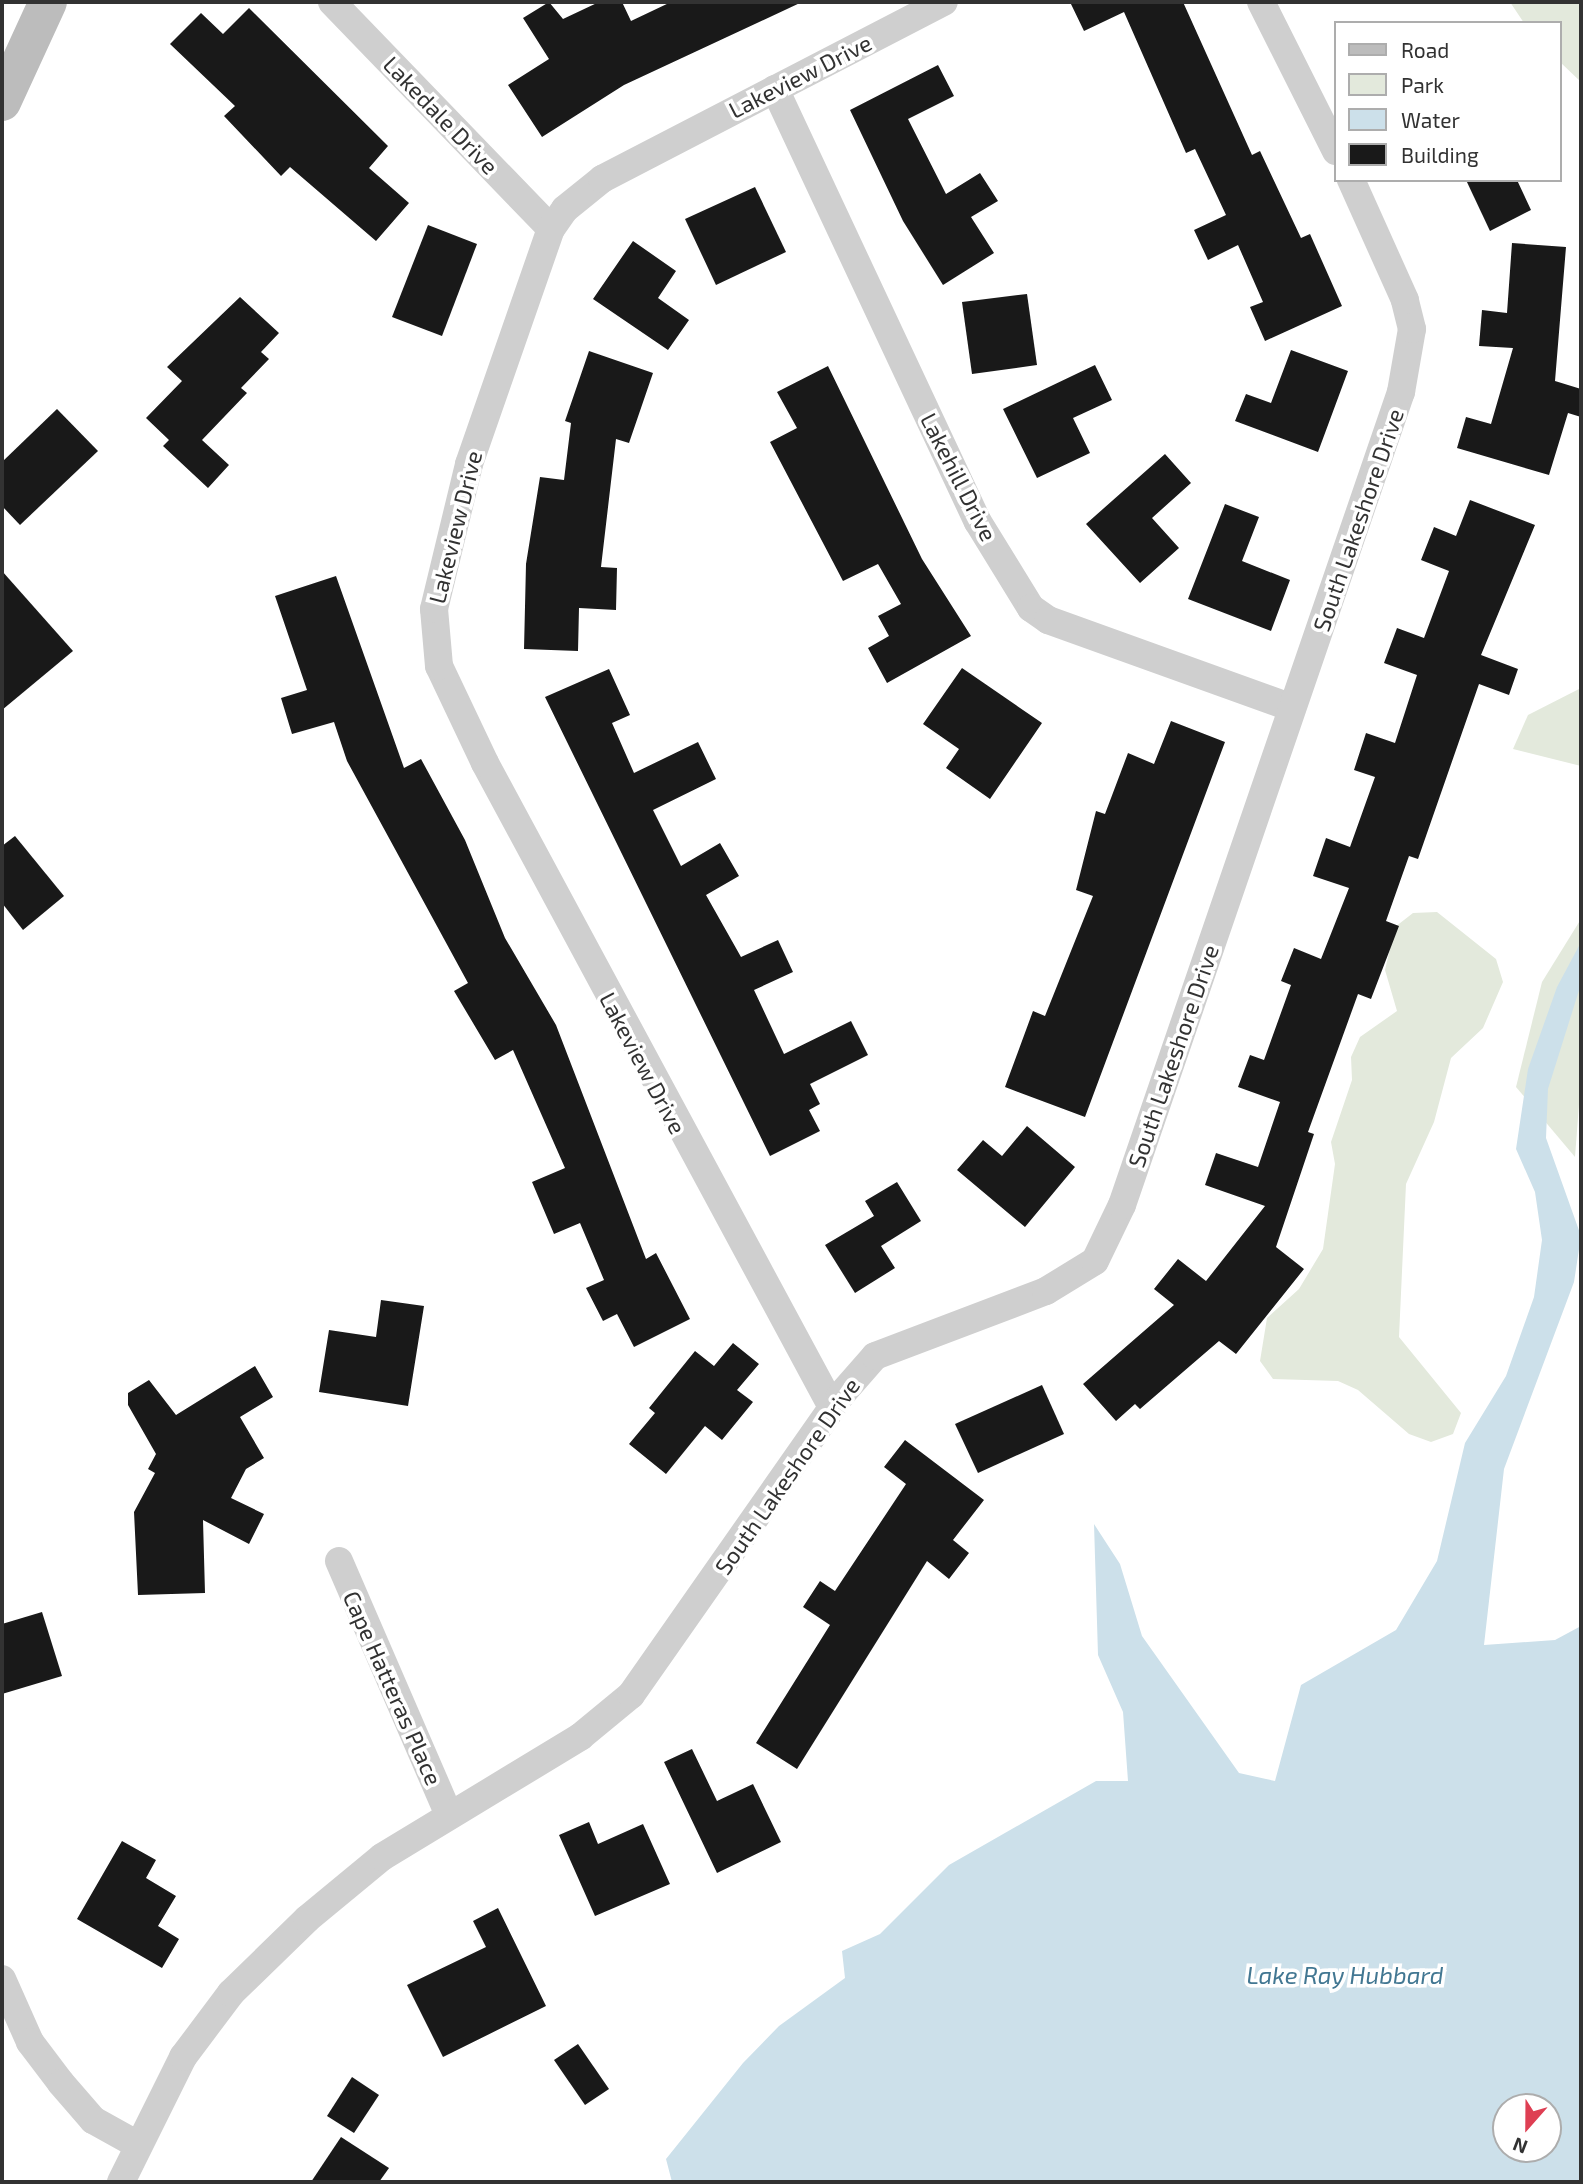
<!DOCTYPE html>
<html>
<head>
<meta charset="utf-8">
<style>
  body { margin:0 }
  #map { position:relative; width:1583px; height:2184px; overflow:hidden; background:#fff; font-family:"Exo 2",sans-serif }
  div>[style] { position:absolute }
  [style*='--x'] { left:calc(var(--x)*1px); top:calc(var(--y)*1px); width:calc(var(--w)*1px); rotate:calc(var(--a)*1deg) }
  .green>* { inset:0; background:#e3e9dc }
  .water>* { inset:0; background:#cce0ea }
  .building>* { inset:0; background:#191919 }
  .street>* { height:28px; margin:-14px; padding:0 14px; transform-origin:14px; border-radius:14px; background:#cfcfcf }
  .secondary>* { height:38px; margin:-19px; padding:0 19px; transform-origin:19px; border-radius:19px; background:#bcbcbc }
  span { translate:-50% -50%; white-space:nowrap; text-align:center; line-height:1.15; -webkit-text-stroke:7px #fff; paint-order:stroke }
  .street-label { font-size:23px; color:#323232 }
  .water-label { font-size:24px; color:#427792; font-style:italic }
  .frame { position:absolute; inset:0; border:4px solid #323232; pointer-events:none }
  .legend { position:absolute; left:1334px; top:21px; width:228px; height:161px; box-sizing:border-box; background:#fff; border:2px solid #adadad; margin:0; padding:9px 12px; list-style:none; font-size:21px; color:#323232 }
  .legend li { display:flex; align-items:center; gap:14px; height:35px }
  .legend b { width:35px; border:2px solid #adadad }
  .north { position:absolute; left:1492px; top:2093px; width:70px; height:70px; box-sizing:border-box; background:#fff; border:2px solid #adadad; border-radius:50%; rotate:201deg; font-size:19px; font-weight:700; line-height:28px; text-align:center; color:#323232 }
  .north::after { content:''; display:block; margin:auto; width:24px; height:32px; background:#de3f53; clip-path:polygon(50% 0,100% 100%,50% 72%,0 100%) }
</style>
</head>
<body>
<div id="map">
  <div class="green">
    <i style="clip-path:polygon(1510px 2px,1581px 2px,1581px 82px,1560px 62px,1560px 23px,1524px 23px)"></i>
    <i style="clip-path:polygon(1581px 688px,1581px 766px,1513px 749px,1528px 715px)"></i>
    <i style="clip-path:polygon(1437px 912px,1496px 959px,1503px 982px,1483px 1028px,1451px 1058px,1434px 1122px,1406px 1184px,1399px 1337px,1461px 1413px,1453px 1434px,1431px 1442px,1409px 1434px,1358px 1390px,1338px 1381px,1273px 1379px,1260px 1361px,1267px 1318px,1299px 1289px,1323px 1249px,1335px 1164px,1331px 1142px,1352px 1080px,1351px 1057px,1360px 1037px,1397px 1011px,1385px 970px,1395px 927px,1413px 913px)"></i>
    <i style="clip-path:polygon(1581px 919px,1581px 1078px,1575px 1157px,1516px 1087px,1542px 982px)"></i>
  </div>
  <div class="water">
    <i style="clip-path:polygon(evenodd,1581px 942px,1581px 984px,1548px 1089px,1546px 1138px,1581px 1236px,1574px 1282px,1504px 1469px,1484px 1645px,1555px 1640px,1581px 1626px,1581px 2182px,672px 2182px,666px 2159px,743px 2063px,779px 2026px,845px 1978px,842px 1951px,880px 1934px,949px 1865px,1096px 1781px,1128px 1781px,1123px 1712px,1098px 1655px,1094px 1524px,1120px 1564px,1142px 1636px,1239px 1773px,1275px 1781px,1301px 1685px,1396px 1630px,1437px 1561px,1465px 1443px,1506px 1376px,1534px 1297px,1542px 1240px,1535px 1192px,1516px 1149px,1528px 1069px,1557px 987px,1581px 942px,1506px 2107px,1548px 2107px,1548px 2149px,1506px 2149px,1506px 2107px)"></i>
  </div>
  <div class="building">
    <i style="clip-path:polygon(549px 2px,563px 19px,599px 2px,622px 2px,631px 21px,671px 2px,802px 2px,624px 85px,542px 137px,508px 85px,549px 59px,523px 18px)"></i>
    <i style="clip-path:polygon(1070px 2px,1183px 2px,1252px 155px,1260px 151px,1301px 238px,1310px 234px,1342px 306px,1265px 341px,1250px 307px,1263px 302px,1238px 245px,1208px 260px,1194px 230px,1226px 215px,1195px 149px,1186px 153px,1124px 12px,1084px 31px)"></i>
    <i style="clip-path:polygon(249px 8px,388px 146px,369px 168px,409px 203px,376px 241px,290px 167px,281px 176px,224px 116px,235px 106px,170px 44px,201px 13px,223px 34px)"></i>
    <i style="clip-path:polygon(938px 65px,954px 96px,908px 119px,946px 194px,980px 173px,998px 201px,971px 217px,994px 253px,943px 285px,903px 221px,850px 110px)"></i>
    <i style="clip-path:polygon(1466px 180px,1517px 180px,1531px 210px,1490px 231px)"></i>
    <i style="clip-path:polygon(755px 187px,786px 252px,716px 285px,685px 219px)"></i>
    <i style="clip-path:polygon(428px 225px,477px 244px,442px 336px,392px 317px)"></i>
    <i style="clip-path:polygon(633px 241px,676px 271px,658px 298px,689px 320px,668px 350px,593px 299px)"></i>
    <i style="clip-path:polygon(1512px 243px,1566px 247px,1555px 381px,1581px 389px,1581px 417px,1568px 413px,1549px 475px,1457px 448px,1466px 417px,1491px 424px,1513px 348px,1479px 346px,1482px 310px,1507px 313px)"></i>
    <i style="clip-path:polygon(1027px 294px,1037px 365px,972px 374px,962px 302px)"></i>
    <i style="clip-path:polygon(240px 297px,279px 333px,261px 352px,269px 359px,241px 388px,247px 393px,202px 440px,229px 465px,208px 488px,163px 446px,169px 440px,146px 418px,182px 381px,167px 367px)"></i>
    <i style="clip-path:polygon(1291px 350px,1348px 371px,1318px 452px,1235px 421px,1246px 394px,1271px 403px)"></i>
    <i style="clip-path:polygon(589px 351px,653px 373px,629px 443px,616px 439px,601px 567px,617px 568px,616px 610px,579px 608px,578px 651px,524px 649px,526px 564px,540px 477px,564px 480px,571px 423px,565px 421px)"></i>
    <i style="clip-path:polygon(1095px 365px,1112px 400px,1073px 418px,1090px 453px,1037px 478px,1003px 409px)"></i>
    <i style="clip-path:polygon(828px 366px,922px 559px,971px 636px,887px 683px,868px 648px,889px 636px,878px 616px,901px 604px,878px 564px,843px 581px,770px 442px,797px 428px,777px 392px)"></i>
    <i style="clip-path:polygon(57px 409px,98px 451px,20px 525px,2px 506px,2px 462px)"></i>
    <i style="clip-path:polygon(1165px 454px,1191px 483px,1152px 518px,1179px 548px,1140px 583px,1086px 524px)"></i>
    <i style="clip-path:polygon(1470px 500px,1535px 525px,1481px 655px,1518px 669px,1509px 695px,1479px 684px,1418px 859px,1409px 856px,1386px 921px,1399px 926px,1371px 999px,1358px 994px,1308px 1132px,1314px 1134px,1276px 1247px,1304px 1269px,1236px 1354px,1219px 1341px,1140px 1409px,1135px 1404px,1116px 1421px,1083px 1384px,1174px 1305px,1154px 1289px,1178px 1259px,1206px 1281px,1265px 1206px,1205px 1185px,1216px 1153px,1258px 1167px,1280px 1102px,1238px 1087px,1250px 1055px,1264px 1060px,1291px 985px,1281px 981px,1294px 948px,1321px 959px,1349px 888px,1313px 876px,1326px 838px,1350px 847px,1375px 777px,1354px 770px,1366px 733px,1395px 743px,1417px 675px,1384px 663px,1397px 628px,1424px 638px,1449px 571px,1421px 560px,1434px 527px,1456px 536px)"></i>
    <i style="clip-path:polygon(1225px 504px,1259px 517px,1242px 561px,1290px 580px,1271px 631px,1188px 599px)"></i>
    <i style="clip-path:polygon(2px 571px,73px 651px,2px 710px)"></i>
    <i style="clip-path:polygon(336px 576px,404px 768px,421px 759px,465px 840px,505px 938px,556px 1025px,646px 1259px,656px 1253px,690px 1319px,634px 1347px,617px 1314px,603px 1321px,586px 1288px,604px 1280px,580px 1223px,554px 1234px,532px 1182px,565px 1168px,513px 1050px,495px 1060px,454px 991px,468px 983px,347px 761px,334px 722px,292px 734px,281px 698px,307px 690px,275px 596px)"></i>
    <i style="clip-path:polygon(962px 668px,1042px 723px,990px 799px,946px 768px,959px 749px,923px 724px)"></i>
    <i style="clip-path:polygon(609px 669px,630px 715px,612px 723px,634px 773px,698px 742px,716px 779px,653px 810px,681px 866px,720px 843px,739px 876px,706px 895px,741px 957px,778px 940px,793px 972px,754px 990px,784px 1054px,851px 1021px,868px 1055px,810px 1084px,820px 1104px,809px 1110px,820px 1131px,770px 1156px,545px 697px)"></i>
    <i style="clip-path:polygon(1171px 721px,1225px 742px,1085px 1117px,1005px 1087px,1033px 1011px,1045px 1016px,1093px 896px,1076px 890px,1096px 811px,1105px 814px,1128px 753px,1154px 764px)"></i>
    <i style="clip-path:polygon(15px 836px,64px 896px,23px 930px,2px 903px,2px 846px)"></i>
    <i style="clip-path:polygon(1027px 1126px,1075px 1167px,1025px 1227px,957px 1170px,983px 1140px,1002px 1156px)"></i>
    <i style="clip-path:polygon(897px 1182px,921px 1221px,881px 1246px,895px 1268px,855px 1293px,825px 1245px,874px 1216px,865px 1201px)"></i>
    <i style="clip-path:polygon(381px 1300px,424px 1306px,408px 1406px,319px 1392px,329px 1330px,376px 1337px)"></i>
    <i style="clip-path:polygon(733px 1343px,759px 1364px,737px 1390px,753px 1402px,722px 1440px,705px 1426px,666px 1474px,629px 1444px,655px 1413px,649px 1408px,695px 1351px,714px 1366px)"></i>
    <i style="clip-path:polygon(255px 1366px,273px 1397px,240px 1417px,264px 1458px,246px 1469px,231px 1498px,264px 1514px,249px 1544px,203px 1520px,205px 1593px,138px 1595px,134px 1512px,155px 1473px,148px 1469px,156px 1454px,128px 1405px,128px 1393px,149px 1380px,176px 1415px)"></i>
    <i style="clip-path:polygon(1042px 1385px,1064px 1434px,978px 1473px,955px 1424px)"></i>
    <i style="clip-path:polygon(905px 1440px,984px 1500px,953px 1540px,969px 1553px,949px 1579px,927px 1561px,797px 1769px,756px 1743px,830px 1625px,803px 1607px,820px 1581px,835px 1591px,906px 1484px,884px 1467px)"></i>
    <i style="clip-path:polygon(42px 1612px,62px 1676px,2px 1694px,2px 1624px)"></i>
    <i style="clip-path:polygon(692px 1749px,717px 1801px,753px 1784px,781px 1842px,717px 1873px,664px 1762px)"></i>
    <i style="clip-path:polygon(589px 1822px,598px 1844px,643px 1824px,670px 1884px,595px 1916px,559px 1835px)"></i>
    <i style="clip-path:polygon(122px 1841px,156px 1860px,146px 1878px,176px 1896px,158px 1926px,179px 1939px,162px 1968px,77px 1919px)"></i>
    <i style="clip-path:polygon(498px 1908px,546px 2006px,443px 2057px,407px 1985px,486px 1947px,473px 1921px)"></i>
    <i style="clip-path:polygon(578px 2044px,609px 2089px,585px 2105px,554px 2060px)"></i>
    <i style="clip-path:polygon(352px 2077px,379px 2095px,354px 2133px,327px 2116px)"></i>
    <i style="clip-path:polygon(341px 2137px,389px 2168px,379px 2182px,311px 2182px)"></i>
  </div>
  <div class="street">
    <i style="--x:332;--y:2;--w:315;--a:46"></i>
    <i style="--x:1261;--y:2;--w:167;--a:63.3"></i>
    <i style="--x:775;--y:89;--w:478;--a:64.9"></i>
    <i style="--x:978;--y:522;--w:101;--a:58.4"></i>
    <i style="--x:1031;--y:608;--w:21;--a:35"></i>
    <i style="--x:1048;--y:620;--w:259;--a:19.8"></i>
    <i style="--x:832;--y:1407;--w:732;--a:-118.32"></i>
    <i style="--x:485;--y:763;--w:107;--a:-115.4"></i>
    <i style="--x:439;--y:666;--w:57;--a:-95"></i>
    <i style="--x:434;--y:609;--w:149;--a:-76.4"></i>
    <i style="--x:469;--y:464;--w:249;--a:-70.8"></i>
    <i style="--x:551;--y:229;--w:24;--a:-55"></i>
    <i style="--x:565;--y:209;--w:48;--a:-39"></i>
    <i style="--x:602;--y:179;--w:385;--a:-27.4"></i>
    <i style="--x:339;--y:1561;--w:277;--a:66.6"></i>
    <i style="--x:2;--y:1979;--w:69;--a:66"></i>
    <i style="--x:30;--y:2042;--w:51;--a:52.9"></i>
    <i style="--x:61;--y:2083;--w:49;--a:49.1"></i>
    <i style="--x:93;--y:2120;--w:51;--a:29.1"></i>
    <i style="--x:121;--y:2182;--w:140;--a:-63.6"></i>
    <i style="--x:183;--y:2057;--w:80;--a:-53.1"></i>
    <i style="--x:231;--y:1993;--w:106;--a:-44.2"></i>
    <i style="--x:307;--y:1919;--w:97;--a:-39.6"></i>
    <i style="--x:382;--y:1857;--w:232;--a:-31.2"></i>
    <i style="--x:580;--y:1737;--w:66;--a:-39.5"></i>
    <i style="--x:631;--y:1695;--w:365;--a:-55"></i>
    <i style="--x:840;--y:1396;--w:53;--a:-48.8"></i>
    <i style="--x:875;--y:1356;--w:183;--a:-20.8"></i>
    <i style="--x:1046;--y:1291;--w:57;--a:-31.5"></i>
    <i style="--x:1095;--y:1261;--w:62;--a:-64.3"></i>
    <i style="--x:1122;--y:1205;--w:860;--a:-71.06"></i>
    <i style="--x:1401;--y:392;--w:64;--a:-80.1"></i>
    <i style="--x:1412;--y:329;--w:30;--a:-104"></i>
    <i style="--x:1405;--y:300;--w:132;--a:-114.2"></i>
  </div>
  <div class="secondary">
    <i style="--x:2;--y:102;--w:110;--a:-65.3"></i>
  </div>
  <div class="street-label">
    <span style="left:800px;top:76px;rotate:-27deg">Lakeview Drive</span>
    <span style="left:441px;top:115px;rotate:46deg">Lakedale Drive</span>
    <span style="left:959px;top:477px;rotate:63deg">Lakehill Drive</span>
    <span style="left:1358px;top:520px;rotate:-71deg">South Lakeshore Drive</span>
    <span style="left:455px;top:527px;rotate:-76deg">Lakeview Drive</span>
    <span style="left:1173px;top:1056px;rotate:-71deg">South Lakeshore Drive</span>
    <span style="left:643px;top:1063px;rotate:62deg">Lakeview Drive</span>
    <span style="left:787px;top:1476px;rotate:-55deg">South Lakeshore Drive</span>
    <span style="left:393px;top:1688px;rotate:66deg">Cape Hatteras Place</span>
  </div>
  <div class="water-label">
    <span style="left:1345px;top:1975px">Lake Ray Hubbard</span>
  </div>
  <div class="frame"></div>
  <ul class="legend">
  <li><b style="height:9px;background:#bcbcbc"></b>Road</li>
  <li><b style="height:19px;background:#e3e9dc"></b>Park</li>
  <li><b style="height:19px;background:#cce0ea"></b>Water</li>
  <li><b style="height:19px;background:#191919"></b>Building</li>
  </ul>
  <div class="north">N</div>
</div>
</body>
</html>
